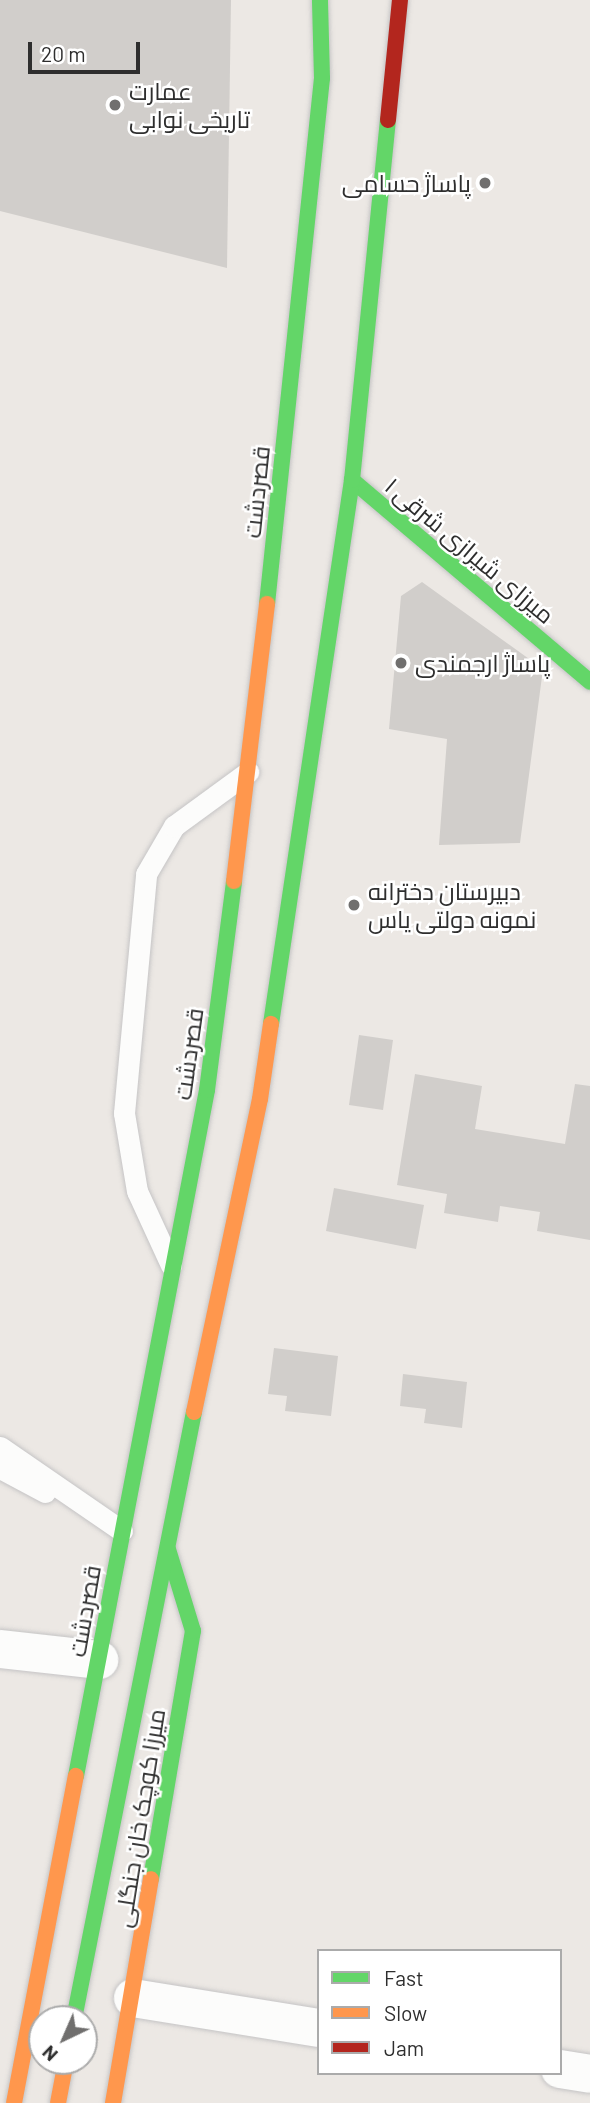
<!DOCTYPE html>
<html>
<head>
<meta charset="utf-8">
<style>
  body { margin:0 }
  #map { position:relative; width:590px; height:2103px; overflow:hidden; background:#ece8e4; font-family:Barlow,Cairo,sans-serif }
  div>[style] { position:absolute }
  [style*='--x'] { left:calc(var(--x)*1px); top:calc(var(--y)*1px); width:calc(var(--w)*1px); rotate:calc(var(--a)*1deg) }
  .building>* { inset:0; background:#d1cecb }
  .roads { filter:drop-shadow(0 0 2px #c5c4c5) drop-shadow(0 0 2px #c5c4c5) }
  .lane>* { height:21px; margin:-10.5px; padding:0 10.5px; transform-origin:10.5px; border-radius:10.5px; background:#fcfcfb }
  .street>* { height:38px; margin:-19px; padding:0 19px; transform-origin:19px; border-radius:19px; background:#fcfcfb }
  .fast>* { height:16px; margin:-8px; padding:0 8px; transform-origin:8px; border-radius:8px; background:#63d668 }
  .slow>* { height:16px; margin:-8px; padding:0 8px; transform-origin:8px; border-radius:8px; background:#ff974d }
  .jam>* { height:16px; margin:-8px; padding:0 8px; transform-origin:8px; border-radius:8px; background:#b3261e }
  .dots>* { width:19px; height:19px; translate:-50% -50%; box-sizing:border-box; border:4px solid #fff; border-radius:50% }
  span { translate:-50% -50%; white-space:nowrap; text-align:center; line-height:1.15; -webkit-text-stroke:5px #fff; paint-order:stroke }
  .poi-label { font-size:24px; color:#2e2e2e }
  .left { translate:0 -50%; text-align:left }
  .right { translate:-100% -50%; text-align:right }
  .street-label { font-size:24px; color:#2e2e2e }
  .legend { position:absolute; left:317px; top:1949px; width:245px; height:126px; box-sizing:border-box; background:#fff; border:2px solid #ababab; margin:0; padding:9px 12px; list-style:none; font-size:21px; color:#2e2e2e }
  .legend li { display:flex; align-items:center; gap:14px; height:35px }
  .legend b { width:35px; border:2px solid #ababab }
  .north { position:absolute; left:28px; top:2005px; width:70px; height:70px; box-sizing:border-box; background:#fff; border:2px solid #ababab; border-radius:50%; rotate:224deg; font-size:19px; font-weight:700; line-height:28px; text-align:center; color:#2e2e2e }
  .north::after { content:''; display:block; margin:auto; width:24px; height:32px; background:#706f6e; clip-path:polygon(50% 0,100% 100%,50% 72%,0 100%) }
  .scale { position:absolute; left:28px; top:42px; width:112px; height:32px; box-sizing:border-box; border:4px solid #2e2e2e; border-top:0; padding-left:9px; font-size:21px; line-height:24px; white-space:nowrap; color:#2e2e2e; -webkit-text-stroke:5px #fff; paint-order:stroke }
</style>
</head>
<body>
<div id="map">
  <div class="building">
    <i style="clip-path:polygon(0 0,231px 0,227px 268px,0 211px)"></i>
    <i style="clip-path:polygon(422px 582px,543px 669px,520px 843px,439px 845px,447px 739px,389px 729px,401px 596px)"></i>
    <i style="clip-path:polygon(359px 1035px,393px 1040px,383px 1110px,349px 1105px)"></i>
    <i style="clip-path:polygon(415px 1074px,482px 1086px,475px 1129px,565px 1144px,575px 1084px,590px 1086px,590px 1240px,537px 1231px,540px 1212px,500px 1206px,498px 1222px,444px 1213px,447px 1194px,397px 1185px)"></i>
    <i style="clip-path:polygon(334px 1188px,424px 1205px,416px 1249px,326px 1231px)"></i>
    <i style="clip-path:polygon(274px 1348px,338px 1356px,331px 1416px,285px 1411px,287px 1396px,268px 1394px)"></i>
    <i style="clip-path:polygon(403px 1374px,467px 1382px,462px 1428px,424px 1423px,426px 1409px,400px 1406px)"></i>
  </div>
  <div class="roads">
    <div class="lane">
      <i style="--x:171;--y:1265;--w:81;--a:-114.7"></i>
      <i style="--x:137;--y:1191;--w:79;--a:-99.5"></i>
      <i style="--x:124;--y:1113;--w:240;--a:-84.7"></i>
      <i style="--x:146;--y:874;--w:56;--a:-59.7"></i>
      <i style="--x:174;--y:826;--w:92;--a:-36.1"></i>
      <i style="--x:0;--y:1447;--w:148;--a:34.5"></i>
      <i style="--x:0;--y:1468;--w:51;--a:28.1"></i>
    </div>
    <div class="street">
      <i style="--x:0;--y:1649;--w:100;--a:6.3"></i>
      <i style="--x:133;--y:1998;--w:188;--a:9.2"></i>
      <i style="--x:560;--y:2069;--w:30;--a:9"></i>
    </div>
    <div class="fast">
      <i style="--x:352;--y:480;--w:312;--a:40.3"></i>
      <i style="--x:267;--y:604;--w:529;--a:-84.03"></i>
      <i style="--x:322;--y:78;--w:78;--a:-91.5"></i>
      <i style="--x:271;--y:1024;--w:550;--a:-81.53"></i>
      <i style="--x:352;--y:480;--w:362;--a:-84.3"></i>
      <i style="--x:76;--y:1776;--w:698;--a:-79.19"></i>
      <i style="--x:207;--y:1090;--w:211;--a:-82.6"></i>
      <i style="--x:151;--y:1879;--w:252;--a:-80.4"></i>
      <i style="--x:193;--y:1631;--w:86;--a:-107"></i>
      <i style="--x:74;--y:2019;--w:619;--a:-78.82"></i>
    </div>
    <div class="slow">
      <i style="--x:234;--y:881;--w:279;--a:-83.2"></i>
      <i style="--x:194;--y:1412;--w:320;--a:-78.1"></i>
      <i style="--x:260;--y:1099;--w:76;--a:-81.7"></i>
      <i style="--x:14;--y:2103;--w:333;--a:-79.3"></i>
      <i style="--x:58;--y:2103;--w:43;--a:-79.2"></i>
      <i style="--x:113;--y:2103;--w:227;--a:-80.4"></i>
    </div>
    <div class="jam">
      <i style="--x:388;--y:120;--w:121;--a:-84.3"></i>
    </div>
  </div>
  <div class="dots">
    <i style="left:115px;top:105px;background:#706f6e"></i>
    <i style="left:485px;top:183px;background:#706f6e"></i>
    <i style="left:401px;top:663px;background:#706f6e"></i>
    <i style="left:354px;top:905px;background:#706f6e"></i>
  </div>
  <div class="poi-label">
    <span class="left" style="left:129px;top:105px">عمارت<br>تاریخی نوابی</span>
    <span class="right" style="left:471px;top:183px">پاساژ حسامی</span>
    <span class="left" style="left:415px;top:663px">پاساژ ارجمندی</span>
    <span class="left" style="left:368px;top:905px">دبیرستان دخترانه<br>نمونه دولتی یاس</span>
  </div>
  <div class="street-label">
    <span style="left:256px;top:492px;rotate:-84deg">قصردشت</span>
    <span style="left:470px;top:550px;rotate:40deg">۱ میرزای شیرازی شرقی</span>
    <span style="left:188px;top:1054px;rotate:-82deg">قصردشت</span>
    <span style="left:84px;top:1611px;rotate:-80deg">قصردشت</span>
    <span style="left:139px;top:1818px;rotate:-81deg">میرزا کوچک خان جنگلی</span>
  </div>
  <ul class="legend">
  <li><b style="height:9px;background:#63d668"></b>Fast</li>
  <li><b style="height:9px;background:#ff974d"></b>Slow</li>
  <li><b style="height:9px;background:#b3261e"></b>Jam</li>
  </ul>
  <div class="north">N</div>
  <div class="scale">20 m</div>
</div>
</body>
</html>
